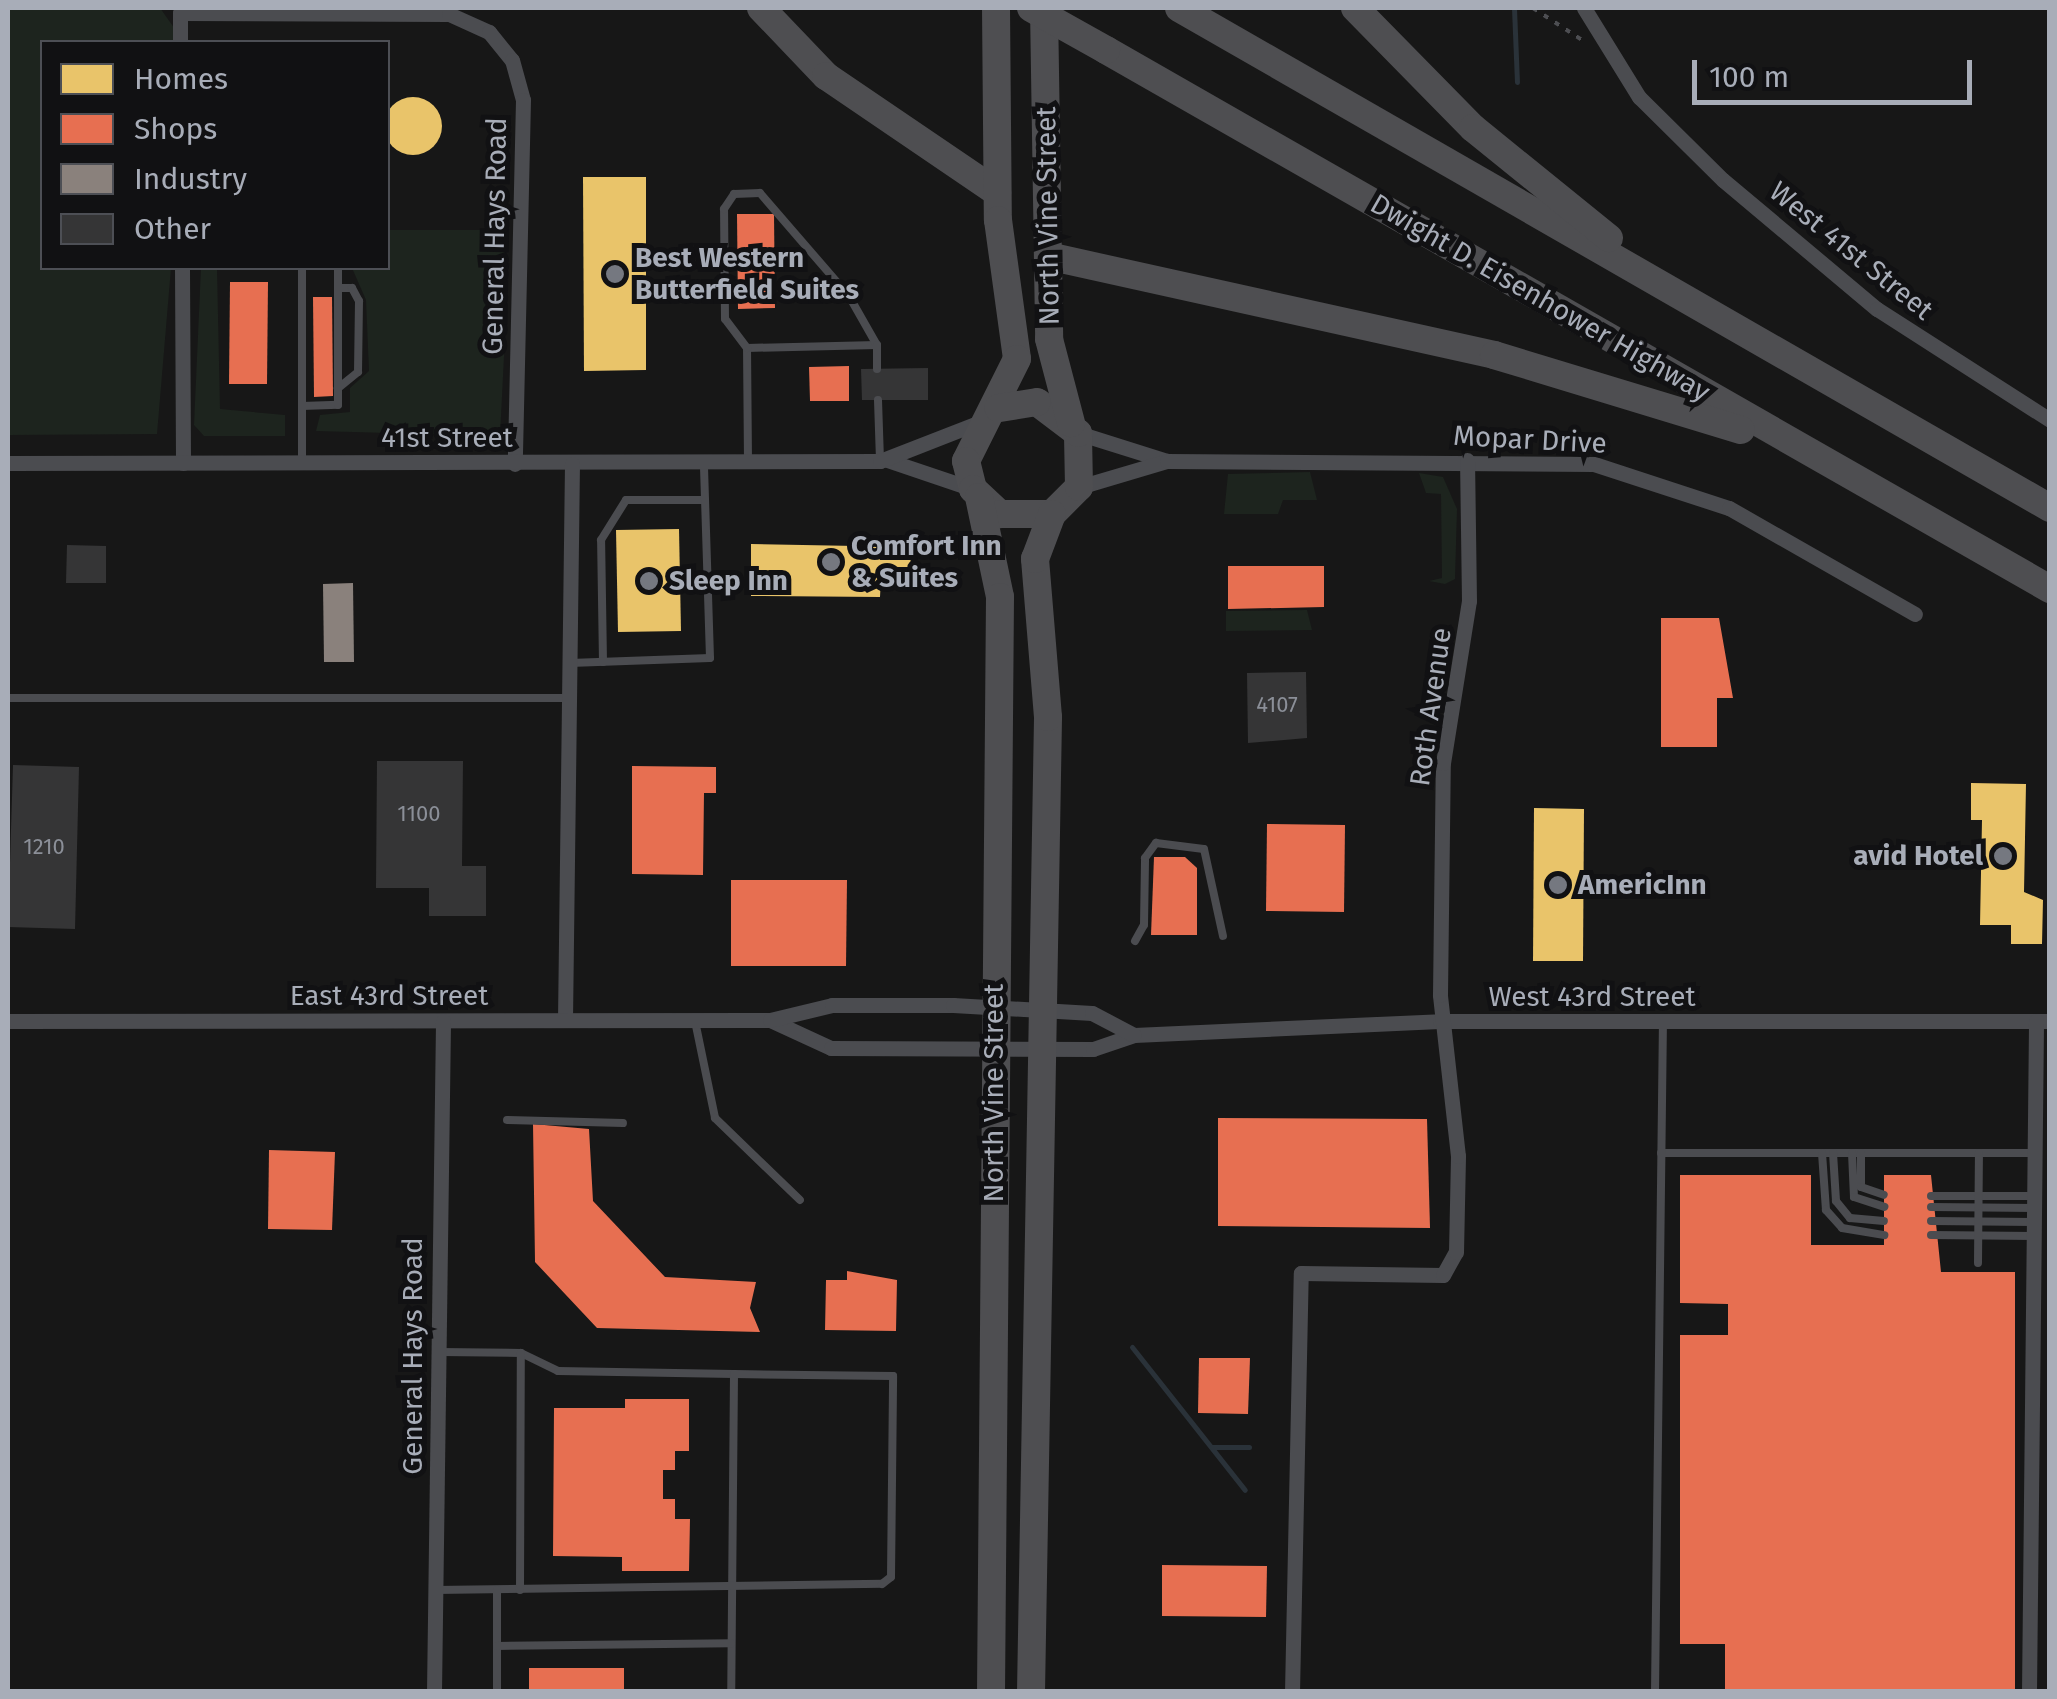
<!DOCTYPE html>
<html>
<head>
<meta charset="utf-8">
<style>
  body { margin:0 }
  #map { position:relative; width:2057px; height:1699px; overflow:hidden; background:#171717; font-family:"Fira Sans",sans-serif }
  div>[style] { position:absolute }
  [style*='--x'] { left:calc(var(--x)*1px); top:calc(var(--y)*1px); width:calc(var(--w)*1px); rotate:calc(var(--a)*1deg) }
  .green>* { inset:0; background:#1d241e }
  .homes>* { inset:0; background:#e9c46a }
  .round { border-radius:50% }
  .shops>* { inset:0; background:#e76f51 }
  .industry>* { inset:0; background:#8a817c }
  .stream>* { height:5px; margin:-2.5px; padding:0 2.5px; transform-origin:2.5px; border-radius:2.5px; background:#2a3239 }
  .building>* { inset:0; background:#353536 }
  .path>* { height:4px; margin-top:-2px; transform-origin:0; background:repeating-linear-gradient(90deg,#4d4e52 0 5px,transparent 0 13px) }
  .lane>* { height:8px; margin:-4px; padding:0 4px; transform-origin:4px; border-radius:4px; background:#4b4c50 }
  .street>* { height:15px; margin:-7.5px; padding:0 7.5px; transform-origin:7.5px; border-radius:7.5px; background:#4b4c50 }
  .highway>* { height:28px; margin:-14px; padding:0 14px; transform-origin:14px; border-radius:14px; background:#4e4e51 }
  .highway-bridge>* { height:28px; margin:-14px; padding:0 14px; transform-origin:14px; border-radius:14px; background:#4e4e51 }
  .dots>* { width:28px; height:28px; translate:-50% -50%; box-sizing:border-box; border:5px solid #111113; border-radius:50% }
  span { translate:-50% -50%; white-space:nowrap; text-align:center; line-height:1.15; -webkit-text-stroke:10px #111113; paint-order:stroke }
  .number-label { font-size:22px; color:#8b8f98 }
  .number-label span { -webkit-text-stroke-width:0 }
  .street-label { font-size:28px; color:#a8adb8 }
  .poi-label { font-size:28px; color:#a8adb8; font-weight:700 }
  .left { translate:0 -50%; text-align:left }
  .right { translate:-100% -50%; text-align:right }
  .frame { position:absolute; inset:0; border:10px solid #a8adb8; pointer-events:none }
  .legend { position:absolute; left:40px; top:40px; width:350px; height:230px; box-sizing:border-box; background:#111113; border:2px solid #4d4f55; margin:0; padding:12px 18px; list-style:none; font-size:30px; color:#a8adb8 }
  .legend li { display:flex; align-items:center; gap:20px; height:50px }
  .legend b { width:50px; border:2px solid #4d4f55 }
  .scale { position:absolute; left:1692px; top:60px; width:280px; height:45px; box-sizing:border-box; border:5px solid #a8adb8; border-top:0; padding-left:12px; font-size:30px; line-height:35px; white-space:nowrap; color:#a8adb8; -webkit-text-stroke:8px #111113; paint-order:stroke }
</style>
</head>
<body>
<div id="map">
  <div class="green">
    <i style="clip-path:polygon(8px 8px,160px 8px,177px 32px,177px 42px,42px 42px,42px 268px,171px 268px,157px 434px,8px 435px)"></i>
    <i style="clip-path:polygon(388px 230px,506px 230px,504px 291px,489px 299px,488px 325px,505px 336px,500px 436px,316px 431px,320px 415px,350px 412px,350px 388px,369px 371px,366px 300px,352px 268px,388px 268px)"></i>
    <i style="clip-path:polygon(201px 268px,217px 268px,220px 409px,285px 415px,285px 436px,204px 436px,194px 425px)"></i>
    <i style="clip-path:polygon(1310px 472px,1317px 500px,1283px 500px,1278px 514px,1224px 514px,1228px 474px)"></i>
    <i style="clip-path:polygon(1419px 473px,1443px 477px,1457px 509px,1455px 579px,1445px 584px,1429px 581px,1442px 578px,1441px 494px,1426px 493px)"></i>
    <i style="clip-path:polygon(1307px 610px,1312px 630px,1226px 631px,1226px 611px)"></i>
  </div>
  <div class="homes">
    <i class="round" style="left:384px;top:97px;width:58px;height:58px"></i>
    <i style="clip-path:polygon(583px 177px,646px 177px,646px 370px,584px 371px)"></i>
    <i style="clip-path:polygon(679px 529px,681px 631px,618px 632px,616px 530px)"></i>
    <i style="clip-path:polygon(751px 544px,911px 547px,910px 579px,881px 578px,880px 597px,751px 596px)"></i>
    <i style="clip-path:polygon(1971px 783px,2026px 784px,2024px 892px,2043px 900px,2042px 944px,2011px 944px,2011px 925px,1980px 925px,1982px 820px,1971px 820px)"></i>
    <i style="clip-path:polygon(1534px 808px,1584px 809px,1583px 961px,1533px 961px)"></i>
  </div>
  <div class="shops">
    <i style="clip-path:polygon(737px 214px,774px 214px,775px 308px,738px 309px)"></i>
    <i style="clip-path:polygon(230px 282px,268px 282px,267px 384px,229px 384px)"></i>
    <i style="clip-path:polygon(313px 297px,332px 297px,333px 396px,314px 397px)"></i>
    <i style="clip-path:polygon(849px 366px,849px 401px,810px 401px,809px 367px)"></i>
    <i style="clip-path:polygon(1228px 566px,1324px 566px,1324px 607px,1228px 609px)"></i>
    <i style="clip-path:polygon(1661px 618px,1719px 618px,1733px 698px,1717px 698px,1717px 747px,1661px 747px)"></i>
    <i style="clip-path:polygon(632px 766px,716px 767px,716px 793px,704px 793px,703px 875px,632px 874px)"></i>
    <i style="clip-path:polygon(1267px 824px,1345px 825px,1344px 912px,1266px 911px)"></i>
    <i style="clip-path:polygon(1154px 857px,1185px 857px,1197px 868px,1197px 935px,1151px 935px)"></i>
    <i style="clip-path:polygon(731px 880px,847px 880px,846px 966px,731px 966px)"></i>
    <i style="clip-path:polygon(1218px 1118px,1427px 1119px,1430px 1228px,1218px 1226px)"></i>
    <i style="clip-path:polygon(533px 1124px,589px 1129px,593px 1201px,665px 1277px,756px 1282px,750px 1308px,760px 1332px,597px 1328px,535px 1262px)"></i>
    <i style="clip-path:polygon(269px 1150px,335px 1152px,332px 1230px,268px 1229px)"></i>
    <i style="clip-path:polygon(1680px 1175px,1811px 1175px,1811px 1245px,1884px 1245px,1884px 1175px,1931px 1175px,1941px 1272px,2015px 1272px,2015px 1692px,1725px 1692px,1725px 1644px,1680px 1644px,1680px 1335px,1728px 1335px,1728px 1304px,1680px 1303px)"></i>
    <i style="clip-path:polygon(847px 1271px,897px 1280px,896px 1331px,825px 1330px,826px 1280px,847px 1280px)"></i>
    <i style="clip-path:polygon(1199px 1358px,1250px 1358px,1248px 1414px,1198px 1413px)"></i>
    <i style="clip-path:polygon(625px 1399px,689px 1399px,689px 1451px,675px 1451px,675px 1470px,663px 1470px,663px 1499px,675px 1499px,675px 1519px,690px 1519px,689px 1571px,622px 1571px,622px 1557px,553px 1556px,554px 1408px,625px 1408px)"></i>
    <i style="clip-path:polygon(1162px 1565px,1267px 1566px,1266px 1617px,1162px 1616px)"></i>
    <i style="clip-path:polygon(529px 1668px,624px 1668px,624px 1692px,529px 1692px)"></i>
  </div>
  <div class="industry">
    <i style="clip-path:polygon(353px 583px,354px 662px,324px 662px,323px 584px)"></i>
  </div>
  <div class="stream">
    <i style="--x:1514;--y:8;--w:74;--a:87.7"></i>
    <i style="--x:1132;--y:1347;--w:182;--a:51.7"></i>
    <i style="--x:1212;--y:1447;--w:37;--a:0"></i>
  </div>
  <div class="building">
    <i style="clip-path:polygon(928px 368px,928px 400px,862px 400px,861px 369px)"></i>
    <i style="clip-path:polygon(67px 545px,106px 546px,106px 583px,66px 583px)"></i>
    <i style="clip-path:polygon(1306px 672px,1307px 738px,1248px 743px,1247px 673px)"></i>
    <i style="clip-path:polygon(377px 761px,463px 761px,462px 866px,486px 866px,486px 916px,429px 916px,429px 888px,376px 888px)"></i>
    <i style="clip-path:polygon(13px 765px,79px 767px,75px 929px,8px 927px)"></i>
  </div>
  <div class="path">
    <i style="--x:1533;--y:8;--w:62;--a:33.2"></i>
  </div>
  <div class="lane">
    <i style="--x:338;--y:288;--w:14;--a:0"></i>
    <i style="--x:352;--y:288;--w:15;--a:62"></i>
    <i style="--x:359;--y:301;--w:71;--a:90.8"></i>
    <i style="--x:358;--y:372;--w:26;--a:141"></i>
    <i style="--x:747;--y:348;--w:130;--a:-1.3"></i>
    <i style="--x:878;--y:400;--w:61;--a:88.1"></i>
    <i style="--x:302;--y:406;--w:36;--a:-2"></i>
    <i style="--x:338;--y:405;--w:137;--a:-90"></i>
    <i style="--x:748;--y:461;--w:113;--a:-90.5"></i>
    <i style="--x:747;--y:348;--w:36;--a:-127"></i>
    <i style="--x:725;--y:319;--w:110;--a:-90.5"></i>
    <i style="--x:724;--y:209;--w:18;--a:-56"></i>
    <i style="--x:734;--y:194;--w:26;--a:-2"></i>
    <i style="--x:760;--y:193;--w:136;--a:49.2"></i>
    <i style="--x:849;--y:296;--w:56;--a:60.3"></i>
    <i style="--x:877;--y:345;--w:24;--a:90"></i>
    <i style="--x:302;--y:463;--w:195;--a:-90"></i>
    <i style="--x:603;--y:662;--w:122;--a:-90.9"></i>
    <i style="--x:601;--y:540;--w:47;--a:-58"></i>
    <i style="--x:626;--y:500;--w:79;--a:0"></i>
    <i style="--x:570;--y:663;--w:140;--a:-2"></i>
    <i style="--x:710;--y:658;--w:194;--a:-91.8"></i>
    <i style="--x:8;--y:698;--w:561;--a:0"></i>
    <i style="--x:1135;--y:941;--w:18;--a:-61"></i>
    <i style="--x:1144;--y:925;--w:67;--a:-89.1"></i>
    <i style="--x:1145;--y:858;--w:19;--a:-54"></i>
    <i style="--x:1156;--y:843;--w:48;--a:7.1"></i>
    <i style="--x:1204;--y:849;--w:89;--a:77.7"></i>
    <i style="--x:695;--y:1021;--w:99;--a:78.3"></i>
    <i style="--x:715;--y:1118;--w:118;--a:44"></i>
    <i style="--x:507;--y:1120;--w:116;--a:1.5"></i>
    <i style="--x:1661;--y:1153;--w:373;--a:0"></i>
    <i style="--x:1822;--y:1153;--w:57;--a:86"></i>
    <i style="--x:1826;--y:1210;--w:24;--a:48"></i>
    <i style="--x:1842;--y:1228;--w:43;--a:9.5"></i>
    <i style="--x:1833;--y:1153;--w:48;--a:86.4"></i>
    <i style="--x:1836;--y:1201;--w:22;--a:51"></i>
    <i style="--x:1850;--y:1218;--w:34;--a:5"></i>
    <i style="--x:1852;--y:1153;--w:44;--a:87.4"></i>
    <i style="--x:1854;--y:1197;--w:32;--a:18"></i>
    <i style="--x:1861;--y:1153;--w:34;--a:90"></i>
    <i style="--x:1861;--y:1187;--w:24;--a:19"></i>
    <i style="--x:1931;--y:1196;--w:103;--a:0"></i>
    <i style="--x:1931;--y:1207;--w:103;--a:0.6"></i>
    <i style="--x:1931;--y:1221;--w:102;--a:0.6"></i>
    <i style="--x:1931;--y:1235;--w:102;--a:0.6"></i>
    <i style="--x:1978;--y:1263;--w:110;--a:-89.5"></i>
    <i style="--x:440;--y:1352;--w:81;--a:0.7"></i>
    <i style="--x:521;--y:1353;--w:41;--a:25.9"></i>
    <i style="--x:558;--y:1371;--w:176;--a:1"></i>
    <i style="--x:734;--y:1374;--w:318;--a:90.5"></i>
    <i style="--x:435;--y:1590;--w:447;--a:-0.8"></i>
    <i style="--x:882;--y:1584;--w:11;--a:-38"></i>
    <i style="--x:891;--y:1577;--w:201;--a:-89.4"></i>
    <i style="--x:893;--y:1376;--w:159;--a:-179.3"></i>
    <i style="--x:497;--y:1590;--w:102;--a:90"></i>
    <i style="--x:520;--y:1590;--w:237;--a:-89.8"></i>
    <i style="--x:497;--y:1646;--w:234;--a:-0.7"></i>
    <i style="--x:1655;--y:1692;--w:671;--a:-89.32"></i>
  </div>
  <div class="street">
    <i style="--x:1584;--y:8;--w:105;--a:58.3"></i>
    <i style="--x:1639;--y:97;--w:118;--a:44.7"></i>
    <i style="--x:1723;--y:180;--w:201;--a:40"></i>
    <i style="--x:1877;--y:309;--w:206;--a:32.7"></i>
    <i style="--x:180;--y:42;--w:29;--a:-90"></i>
    <i style="--x:180;--y:13;--w:269;--a:0.2"></i>
    <i style="--x:449;--y:14;--w:44;--a:24.2"></i>
    <i style="--x:489;--y:32;--w:36;--a:51"></i>
    <i style="--x:512;--y:60;--w:41;--a:74.6"></i>
    <i style="--x:523;--y:100;--w:364;--a:91.3"></i>
    <i style="--x:182;--y:268;--w:195;--a:89.7"></i>
    <i style="--x:1078;--y:433;--w:93;--a:17.5"></i>
    <i style="--x:887;--y:460;--w:91;--a:18.6"></i>
    <i style="--x:8;--y:463;--w:872;--a:-0.13"></i>
    <i style="--x:880;--y:461;--w:107;--a:-21.3"></i>
    <i style="--x:1079;--y:487;--w:92;--a:-16.5"></i>
    <i style="--x:1167;--y:461;--w:427;--a:0.4"></i>
    <i style="--x:1594;--y:464;--w:142;--a:18.1"></i>
    <i style="--x:1729;--y:508;--w:214;--a:29.7"></i>
    <i style="--x:565;--y:1020;--w:556;--a:-89.28"></i>
    <i style="--x:770;--y:1020;--w:67;--a:24.7"></i>
    <i style="--x:831;--y:1048;--w:262;--a:0.2"></i>
    <i style="--x:1093;--y:1049;--w:43;--a:-18.9"></i>
    <i style="--x:1134;--y:1035;--w:306;--a:-2.6"></i>
    <i style="--x:1440;--y:1021;--w:610;--a:0"></i>
    <i style="--x:8;--y:1021;--w:762;--a:-0.08"></i>
    <i style="--x:770;--y:1020;--w:64;--a:-13.6"></i>
    <i style="--x:832;--y:1005;--w:121;--a:0"></i>
    <i style="--x:953;--y:1005;--w:139;--a:3.3"></i>
    <i style="--x:1092;--y:1013;--w:47;--a:27.6"></i>
    <i style="--x:434;--y:1692;--w:671;--a:-89.23"></i>
    <i style="--x:1292;--y:1692;--w:419;--a:-88.8"></i>
    <i style="--x:1301;--y:1273;--w:142;--a:0.8"></i>
    <i style="--x:1443;--y:1275;--w:26;--a:-61"></i>
    <i style="--x:1456;--y:1252;--w:96;--a:-88.8"></i>
    <i style="--x:1458;--y:1156;--w:162;--a:-96.4"></i>
    <i style="--x:1440;--y:995;--w:232;--a:-89.3"></i>
    <i style="--x:1443;--y:763;--w:164;--a:-80.9"></i>
    <i style="--x:1469;--y:601;--w:141;--a:-90.8"></i>
    <i style="--x:2029;--y:1692;--w:671;--a:-89.4"></i>
  </div>
  <div class="highway">
    <i style="--x:761;--y:8;--w:94;--a:46.3"></i>
    <i style="--x:826;--y:76;--w:207;--a:34.2"></i>
    <i style="--x:996;--y:8;--w:212;--a:89.5"></i>
    <i style="--x:998;--y:220;--w:140;--a:82.2"></i>
    <i style="--x:1017;--y:359;--w:114;--a:116.6"></i>
    <i style="--x:966;--y:461;--w:29;--a:76"></i>
    <i style="--x:973;--y:489;--w:37;--a:43"></i>
    <i style="--x:1000;--y:514;--w:52;--a:0"></i>
    <i style="--x:1052;--y:514;--w:38;--a:-45"></i>
    <i style="--x:1079;--y:487;--w:54;--a:-91.1"></i>
    <i style="--x:1078;--y:433;--w:51;--a:-142.9"></i>
    <i style="--x:1037;--y:402;--w:39;--a:171"></i>
    <i style="--x:1044;--y:8;--w:331;--a:89.1"></i>
    <i style="--x:1049;--y:339;--w:87;--a:75.3"></i>
    <i style="--x:1179;--y:8;--w:1004;--a:29.86"></i>
    <i style="--x:1355;--y:8;--w:168;--a:45.5"></i>
    <i style="--x:1473;--y:128;--w:175;--a:39"></i>
    <i style="--x:1106;--y:50;--w:1087;--a:29.73"></i>
    <i style="--x:1048;--y:256;--w:457;--a:12.5"></i>
    <i style="--x:1494;--y:355;--w:258;--a:16.9"></i>
    <i style="--x:979;--y:497;--w:102;--a:78.1"></i>
    <i style="--x:1000;--y:597;--w:1095;--a:90.47"></i>
    <i style="--x:1031;--y:1692;--w:975;--a:-89"></i>
    <i style="--x:1048;--y:717;--w:159;--a:-94.7"></i>
    <i style="--x:1035;--y:559;--w:48;--a:-69.3"></i>
  </div>
  <div class="highway-bridge">
    <i style="--x:1031;--y:8;--w:86;--a:29.2"></i>
  </div>
  <div class="dots">
    <i style="left:615px;top:274px;background:#757880"></i>
    <i style="left:831px;top:562px;background:#757880"></i>
    <i style="left:649px;top:581px;background:#757880"></i>
    <i style="left:2003px;top:856px;background:#757880"></i>
    <i style="left:1558px;top:885px;background:#757880"></i>
  </div>
  <div class="number-label">
    <span style="left:1277px;top:705px">4107</span>
    <span style="left:419px;top:814px">1100</span>
    <span style="left:44px;top:847px">1210</span>
  </div>
  <div class="street-label">
    <span style="left:1048px;top:216px;rotate:-91deg">North Vine Street</span>
    <span style="left:495px;top:236px;rotate:-89deg">General Hays Road</span>
    <span style="left:1851px;top:251px;rotate:39deg">West 41st Street</span>
    <span style="left:1540px;top:298px;rotate:30deg">Dwight D. Eisenhower Highway</span>
    <span style="left:447px;top:438px">41st Street</span>
    <span style="left:1530px;top:440px;rotate:3deg">Mopar Drive</span>
    <span style="left:1431px;top:707px;rotate:-82deg">Roth Avenue</span>
    <span style="left:389px;top:996px">East 43rd Street</span>
    <span style="left:1592px;top:997px">West 43rd Street</span>
    <span style="left:994px;top:1093px;rotate:-90deg">North Vine Street</span>
    <span style="left:413px;top:1356px;rotate:-90deg">General Hays Road</span>
  </div>
  <div class="poi-label">
    <span class="left" style="left:635px;top:274px">Best Western<br>Butterfield Suites</span>
    <span class="left" style="left:851px;top:562px">Comfort Inn<br>&amp; Suites</span>
    <span class="left" style="left:669px;top:581px">Sleep Inn</span>
    <span class="right" style="left:1983px;top:856px">avid Hotel</span>
    <span class="left" style="left:1578px;top:885px">AmericInn</span>
  </div>
  <div class="frame"></div>
  <ul class="legend">
  <li><b style="height:28px;background:#e9c46a"></b>Homes</li>
  <li><b style="height:28px;background:#e76f51"></b>Shops</li>
  <li><b style="height:28px;background:#8a817c"></b>Industry</li>
  <li><b style="height:28px;background:#353536"></b>Other</li>
  </ul>
  <div class="scale">100 m</div>
</div>
</body>
</html>
